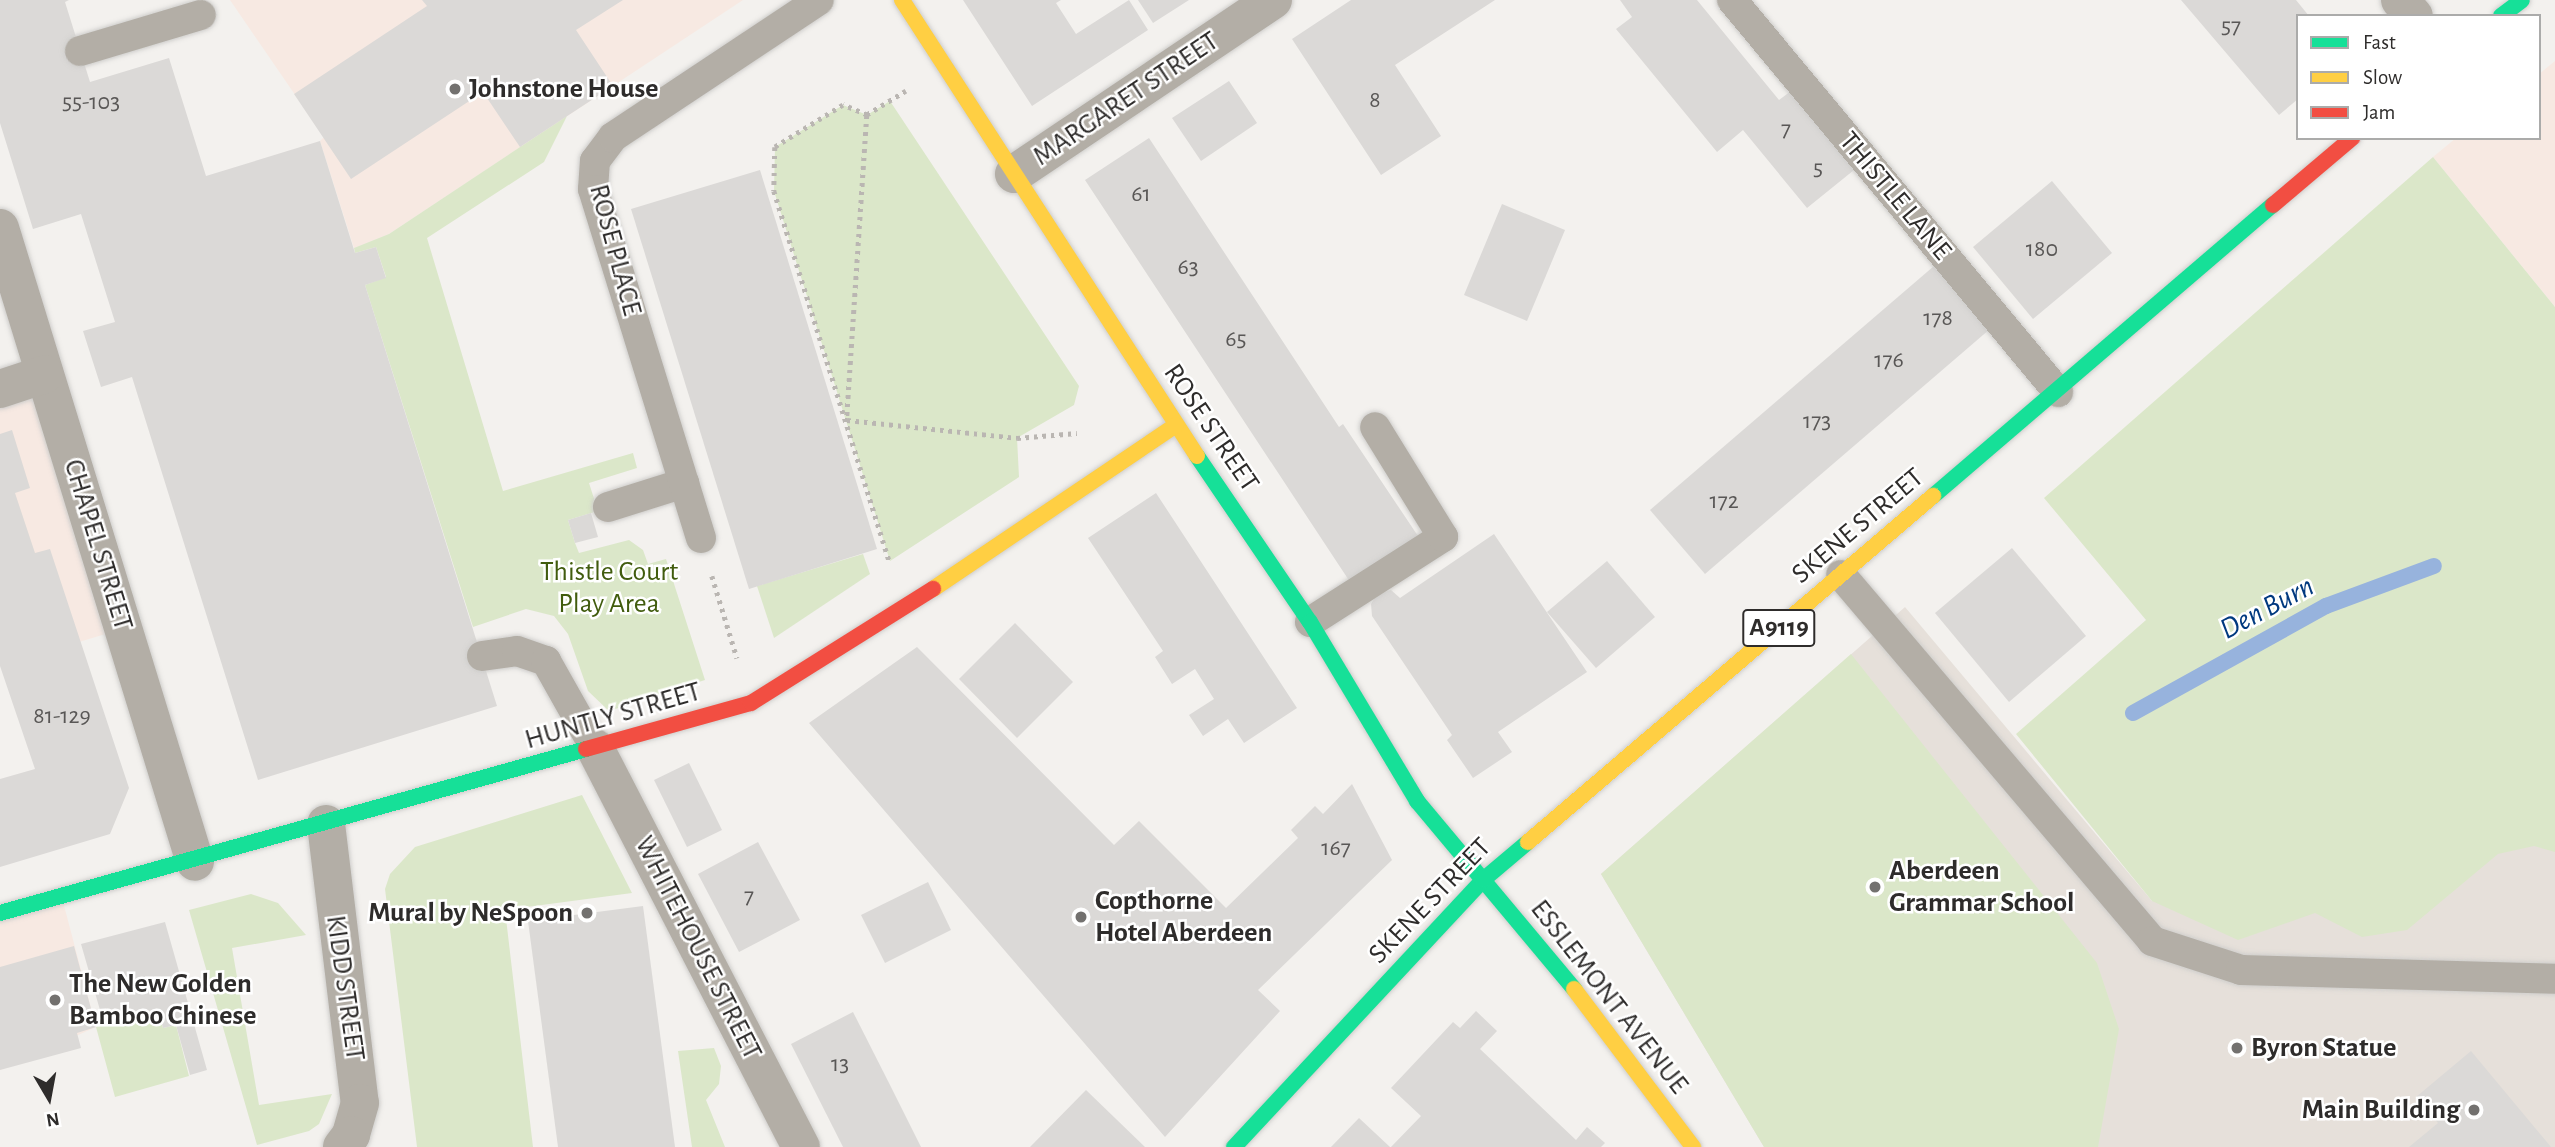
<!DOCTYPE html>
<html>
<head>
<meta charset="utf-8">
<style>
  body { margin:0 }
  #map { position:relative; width:2555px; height:1147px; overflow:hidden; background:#f3f1ee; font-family:"Alegreya Sans",sans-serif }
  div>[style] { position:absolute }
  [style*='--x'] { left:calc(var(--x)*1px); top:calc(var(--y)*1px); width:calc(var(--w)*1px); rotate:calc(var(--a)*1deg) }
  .commercial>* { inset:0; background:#f7e9e2 }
  .built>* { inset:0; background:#e6e0da }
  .green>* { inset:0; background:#dbe7c9 }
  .stream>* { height:16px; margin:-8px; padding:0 8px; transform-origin:8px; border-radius:8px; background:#97b3dd }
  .building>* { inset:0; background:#dbd9d7 }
  .path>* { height:4.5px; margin-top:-2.25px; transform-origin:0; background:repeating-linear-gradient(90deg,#bab6b2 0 3.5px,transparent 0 8.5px) }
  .roads { filter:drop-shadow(0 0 2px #cfcecc) drop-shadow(0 0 2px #cfcecc) }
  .lane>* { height:30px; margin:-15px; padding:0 15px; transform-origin:15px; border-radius:15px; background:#b3aea6 }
  .street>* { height:38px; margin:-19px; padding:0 19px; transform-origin:19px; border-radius:19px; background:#b3aea6 }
  .fast>* { height:16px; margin:-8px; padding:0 8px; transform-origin:8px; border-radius:8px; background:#16e098 }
  .slow>* { height:16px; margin:-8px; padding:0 8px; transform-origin:8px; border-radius:8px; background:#ffcf43 }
  .jam>* { height:16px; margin:-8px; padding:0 8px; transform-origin:8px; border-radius:8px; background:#f24e42 }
  .dots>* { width:19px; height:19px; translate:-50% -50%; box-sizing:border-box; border:4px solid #fff; border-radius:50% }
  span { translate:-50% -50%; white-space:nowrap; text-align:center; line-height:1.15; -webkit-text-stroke:5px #fff; paint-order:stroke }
  .number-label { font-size:24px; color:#595756 }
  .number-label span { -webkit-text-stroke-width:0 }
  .shield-label span { padding:2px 5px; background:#fff; border:2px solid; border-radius:5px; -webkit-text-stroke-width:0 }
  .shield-label { font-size:26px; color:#2e2c2b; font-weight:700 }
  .poi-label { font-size:28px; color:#2e2c2b; font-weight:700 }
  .left { translate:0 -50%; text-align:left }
  .right { translate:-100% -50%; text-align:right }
  .street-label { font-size:28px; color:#2e2c2b }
  .park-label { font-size:28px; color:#415c0e }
  .water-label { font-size:30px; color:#00397f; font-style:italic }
  .legend { position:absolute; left:2296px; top:14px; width:245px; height:126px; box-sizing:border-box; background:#fff; border:2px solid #ababaa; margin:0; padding:9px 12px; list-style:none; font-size:21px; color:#2e2c2b }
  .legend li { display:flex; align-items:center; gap:14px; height:35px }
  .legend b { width:35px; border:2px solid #ababaa }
  .north { position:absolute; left:14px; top:1063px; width:70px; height:70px; -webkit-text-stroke:5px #fff; paint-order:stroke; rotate:170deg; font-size:19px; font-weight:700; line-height:28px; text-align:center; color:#2e2c2b }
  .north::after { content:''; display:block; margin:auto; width:24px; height:32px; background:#2e2c2b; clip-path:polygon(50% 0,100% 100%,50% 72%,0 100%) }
</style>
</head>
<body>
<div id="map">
  <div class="commercial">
    <i style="clip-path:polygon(230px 0,743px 0,389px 234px,354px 248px,320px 141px,324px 137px)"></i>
    <i style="clip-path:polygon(2555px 61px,2555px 307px,2433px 157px,2456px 138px,2539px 138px,2539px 74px)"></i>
    <i style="clip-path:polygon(45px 374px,122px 629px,0 666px,0 389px)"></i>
    <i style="clip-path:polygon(61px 894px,96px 1027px,0 1070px,0 910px)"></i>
  </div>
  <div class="built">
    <i style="clip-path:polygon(1905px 607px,2152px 901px,2555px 792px,2555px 1147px,1764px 1147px,1601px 874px)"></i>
  </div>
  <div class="green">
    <i style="clip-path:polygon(890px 101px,1079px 386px,1074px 405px,1017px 438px,1019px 477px,890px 561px,774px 191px,775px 147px,843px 105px,867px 115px)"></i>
    <i style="clip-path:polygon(567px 116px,544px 162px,427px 238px,503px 491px,633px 453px,637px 468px,589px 483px,598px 511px,568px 520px,575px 543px,579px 553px,629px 540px,643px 550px,648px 564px,666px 559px,705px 680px,609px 711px,588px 691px,568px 634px,554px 616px,526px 609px,473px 627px,365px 285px,386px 277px,376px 247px,355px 253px,354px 248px,389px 234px)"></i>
    <i style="clip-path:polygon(2433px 157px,2555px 307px,2555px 852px,2534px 846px,2498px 854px,2407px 930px,2362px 937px,2315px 913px,2238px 940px,2152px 901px,2016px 734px,2146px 620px,2044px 498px)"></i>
    <i style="clip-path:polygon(863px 554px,870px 574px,774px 638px,757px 586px)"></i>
    <i style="clip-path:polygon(1851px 654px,2097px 963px,2119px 1029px,2098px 1147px,1764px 1147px,1601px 874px)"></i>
    <i style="clip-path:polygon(582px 795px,632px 893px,505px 910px,533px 1147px,417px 1147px,385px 889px,390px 874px,415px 847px)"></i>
    <i style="clip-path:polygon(251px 894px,278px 903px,306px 935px,232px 948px,259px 1105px,332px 1094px,319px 1124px,309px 1131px,257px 1145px,189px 910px)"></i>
    <i style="clip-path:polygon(158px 1009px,163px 1028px,176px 1025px,189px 1076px,115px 1097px,96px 1027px)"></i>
    <i style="clip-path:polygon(714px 1048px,721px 1066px,719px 1084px,706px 1100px,725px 1147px,692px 1147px,678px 1051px)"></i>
  </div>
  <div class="stream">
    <i style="--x:2133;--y:713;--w:221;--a:-29"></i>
    <i style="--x:2326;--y:606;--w:115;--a:-20.3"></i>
  </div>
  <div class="building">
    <i style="clip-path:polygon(0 0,69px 0,65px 2px,90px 82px,169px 58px,206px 176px,320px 141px,355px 253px,376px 247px,386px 278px,365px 285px,497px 706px,258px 780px,132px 377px,101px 387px,83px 331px,115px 322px,81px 214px,33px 229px,0 123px)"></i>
    <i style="clip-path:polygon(422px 0,623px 0,576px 30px,613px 86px,520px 147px,483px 92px,351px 179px,294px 94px,427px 6px)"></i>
    <i style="clip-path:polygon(963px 0,1061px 0,1056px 3px,1076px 34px,1129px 0,1148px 30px,1032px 106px)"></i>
    <i style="clip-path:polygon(1138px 0,1189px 0,1153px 23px)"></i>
    <i style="clip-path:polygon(1351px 0,1495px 0,1395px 65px,1441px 136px,1381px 175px,1292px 39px)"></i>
    <i style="clip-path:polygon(1697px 0,1779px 100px,1795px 88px,1859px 166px,1807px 208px,1743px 130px,1717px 152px,1616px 29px,1632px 17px,1620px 0)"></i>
    <i style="clip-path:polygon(2181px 0,2296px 0,2309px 16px,2298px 16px,2298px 99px,2279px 115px)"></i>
    <i style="clip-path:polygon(1229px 81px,1257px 123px,1201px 161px,1172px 118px)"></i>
    <i style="clip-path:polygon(1149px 138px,1339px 427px,1343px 424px,1420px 539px,1352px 585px,1085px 180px)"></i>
    <i style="clip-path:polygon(760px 170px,877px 549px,749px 589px,631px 209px)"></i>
    <i style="clip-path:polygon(2052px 181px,2112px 253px,2033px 319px,1973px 247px)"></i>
    <i style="clip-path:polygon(1502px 204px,1565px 230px,1527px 321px,1464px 295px)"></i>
    <i style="clip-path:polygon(1934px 266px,1990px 329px,1705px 574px,1650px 510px)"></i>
    <i style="clip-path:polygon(12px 430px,30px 488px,15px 493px,35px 553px,50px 549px,129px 788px,110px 834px,0 867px,0 779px,35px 769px,0 666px,0 434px)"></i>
    <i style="clip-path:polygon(1156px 493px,1297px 708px,1244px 743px,1228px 719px,1203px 736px,1189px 715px,1214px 699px,1195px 669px,1172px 684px,1155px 657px,1163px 651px,1088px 538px)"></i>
    <i style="clip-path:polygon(591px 513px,598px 537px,575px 543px,568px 520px)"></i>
    <i style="clip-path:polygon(1494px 534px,1587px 672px,1498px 732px,1512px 752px,1473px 778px,1447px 740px,1452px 735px,1372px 616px,1371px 604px,1377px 594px,1391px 590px,1400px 598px)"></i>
    <i style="clip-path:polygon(2012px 548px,2086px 636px,2009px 702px,1935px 613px)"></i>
    <i style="clip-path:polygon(1607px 561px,1655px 617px,1596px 668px,1547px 612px)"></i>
    <i style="clip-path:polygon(1015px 623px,1073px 682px,1017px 738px,959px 679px)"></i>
    <i style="clip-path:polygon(917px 647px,1114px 845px,1139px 821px,1226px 908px,1298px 838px,1291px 830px,1315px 806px,1323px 814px,1352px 784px,1392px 860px,1258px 990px,1280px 1011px,1165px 1137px,809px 723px)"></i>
    <i style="clip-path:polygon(689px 763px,722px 830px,687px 847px,654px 780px)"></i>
    <i style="clip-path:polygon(758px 842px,800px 920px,739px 952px,698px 874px)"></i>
    <i style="clip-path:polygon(928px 882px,951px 930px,885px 963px,861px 915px)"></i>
    <i style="clip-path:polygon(643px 906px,675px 1147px,558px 1147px,528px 921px)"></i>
    <i style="clip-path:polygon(165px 922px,207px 1070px,190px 1075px,176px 1025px,163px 1028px,158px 1009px,104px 1024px,81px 944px)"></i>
    <i style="clip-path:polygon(74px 946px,96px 1027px,77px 1033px,81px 1048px,0 1070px,0 967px)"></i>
    <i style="clip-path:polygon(1476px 1011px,1497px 1031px,1480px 1049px,1576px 1140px,1587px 1127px,1605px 1143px,1601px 1147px,1391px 1147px,1421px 1116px,1391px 1088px,1453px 1022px,1460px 1028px)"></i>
    <i style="clip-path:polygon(853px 1012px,890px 1085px,921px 1147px,843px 1147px,791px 1044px)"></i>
    <i style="clip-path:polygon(2471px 1051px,2551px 1147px,2409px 1147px,2438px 1123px,2416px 1097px)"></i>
    <i style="clip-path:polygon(1086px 1090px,1145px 1147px,1030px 1147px)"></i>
    <i style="clip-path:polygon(1359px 1118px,1390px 1147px,1331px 1147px)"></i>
  </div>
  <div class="path">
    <i style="--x:906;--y:91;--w:46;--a:148.4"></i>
    <i style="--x:867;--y:115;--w:306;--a:93.8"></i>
    <i style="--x:847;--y:420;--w:171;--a:6"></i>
    <i style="--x:1017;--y:438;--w:60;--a:-4.8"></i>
    <i style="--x:867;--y:115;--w:26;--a:-157"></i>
    <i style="--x:843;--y:105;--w:80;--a:148.3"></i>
    <i style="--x:775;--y:147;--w:44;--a:91.3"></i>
    <i style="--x:774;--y:191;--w:387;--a:72.7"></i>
    <i style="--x:712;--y:576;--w:86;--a:73"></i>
  </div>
  <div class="roads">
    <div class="lane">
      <i style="--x:1732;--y:0;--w:510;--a:50.25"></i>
      <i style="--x:80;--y:51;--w:126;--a:-16.6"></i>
      <i style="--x:608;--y:507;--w:80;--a:-17.5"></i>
      <i style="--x:701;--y:538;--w:365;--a:-107.2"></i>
      <i style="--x:593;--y:189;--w:28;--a:-86"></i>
      <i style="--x:595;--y:161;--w:30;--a:-53"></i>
      <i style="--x:613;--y:137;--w:247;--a:-33.6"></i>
      <i style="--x:1841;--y:575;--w:480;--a:49.6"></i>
      <i style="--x:2152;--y:941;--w:94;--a:18"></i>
      <i style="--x:2241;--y:970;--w:314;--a:1.6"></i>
      <i style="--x:1310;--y:622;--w:158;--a:-32.6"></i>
      <i style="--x:1443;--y:537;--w:129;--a:-121.7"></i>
      <i style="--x:482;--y:656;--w:35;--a:-8"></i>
      <i style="--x:517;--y:651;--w:31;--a:19"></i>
      <i style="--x:546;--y:661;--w:100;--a:60.6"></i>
    </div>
    <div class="street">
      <i style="--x:2400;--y:0;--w:21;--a:49"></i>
      <i style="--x:1014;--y:174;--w:312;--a:-33.9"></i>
      <i style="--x:0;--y:228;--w:663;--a:72.9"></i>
      <i style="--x:0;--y:389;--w:47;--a:-18.4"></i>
      <i style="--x:595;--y:748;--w:449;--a:62.7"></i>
      <i style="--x:326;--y:824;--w:281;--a:83.1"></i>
      <i style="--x:360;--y:1103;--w:33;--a:106"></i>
      <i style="--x:351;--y:1135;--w:15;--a:127"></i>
    </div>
    <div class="fast">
      <i style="--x:2501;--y:16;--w:26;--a:-37"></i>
      <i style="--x:1197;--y:456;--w:201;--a:55.8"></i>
      <i style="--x:1310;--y:622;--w:209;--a:59.1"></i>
      <i style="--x:1417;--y:801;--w:245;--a:50.1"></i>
      <i style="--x:1933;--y:496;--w:448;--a:-40.6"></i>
      <i style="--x:0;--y:913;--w:609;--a:-15.63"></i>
      <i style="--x:1234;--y:1147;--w:365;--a:-47"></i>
      <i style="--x:1483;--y:880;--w:59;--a:-40.2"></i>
    </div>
    <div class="slow">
      <i style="--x:902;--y:0;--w:543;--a:57.1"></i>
      <i style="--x:933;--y:589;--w:293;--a:-34"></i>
      <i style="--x:1528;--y:842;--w:533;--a:-40.51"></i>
      <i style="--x:1574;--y:989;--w:198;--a:53"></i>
    </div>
    <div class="jam">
      <i style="--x:2273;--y:205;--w:104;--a:-40.3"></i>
      <i style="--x:586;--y:749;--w:171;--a:-15.6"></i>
      <i style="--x:751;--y:703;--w:215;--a:-32.1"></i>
    </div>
  </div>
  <div class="dots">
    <i style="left:455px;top:89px;background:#73716f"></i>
    <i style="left:1875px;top:887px;background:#73716f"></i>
    <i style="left:587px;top:913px;background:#73716f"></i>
    <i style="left:1081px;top:917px;background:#73716f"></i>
    <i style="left:55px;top:1000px;background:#73716f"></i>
    <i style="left:2237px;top:1048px;background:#73716f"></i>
    <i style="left:2474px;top:1110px;background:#73716f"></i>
  </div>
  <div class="number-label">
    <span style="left:2231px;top:27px">57</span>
    <span style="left:1375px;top:101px">8</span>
    <span style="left:91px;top:103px">55-103</span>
    <span style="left:1786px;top:130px">7</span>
    <span style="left:1818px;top:169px">5</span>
    <span style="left:1141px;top:195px">61</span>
    <span style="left:2042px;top:250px">180</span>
    <span style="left:1188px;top:268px">63</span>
    <span style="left:1938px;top:319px">178</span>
    <span style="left:1236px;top:340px">65</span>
    <span style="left:1889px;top:361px">176</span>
    <span style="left:1817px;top:422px">173</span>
    <span style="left:1724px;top:502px">172</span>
    <span style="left:62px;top:717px">81-129</span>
    <span style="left:1336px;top:849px">167</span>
    <span style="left:749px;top:897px">7</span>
    <span style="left:840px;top:1065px">13</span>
  </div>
  <div class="shield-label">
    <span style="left:1779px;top:628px">A9119</span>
  </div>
  <div class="poi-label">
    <span class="left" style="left:469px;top:89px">Johnstone House</span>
    <span class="left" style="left:1889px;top:887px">Aberdeen<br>Grammar School</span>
    <span class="left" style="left:1095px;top:917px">Copthorne<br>Hotel Aberdeen</span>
    <span class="right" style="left:573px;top:913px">Mural by NeSpoon</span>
    <span class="left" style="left:69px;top:1000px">The New Golden<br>Bamboo Chinese</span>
    <span class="left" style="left:2251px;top:1048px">Byron Statue</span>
    <span class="right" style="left:2460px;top:1110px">Main Building</span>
  </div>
  <div class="street-label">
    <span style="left:1126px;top:99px;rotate:-34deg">MARGARET STREET</span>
    <span style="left:1895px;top:196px;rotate:50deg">THISTLE LANE</span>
    <span style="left:615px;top:250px;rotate:75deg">ROSE PLACE</span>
    <span style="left:1211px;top:428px;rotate:56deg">ROSE STREET</span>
    <span style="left:1858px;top:526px;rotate:-40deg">SKENE STREET</span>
    <span style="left:98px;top:545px;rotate:73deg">CHAPEL STREET</span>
    <span style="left:613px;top:716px;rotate:-16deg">HUNTLY STREET</span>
    <span style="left:1430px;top:901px;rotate:-46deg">SKENE STREET</span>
    <span style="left:698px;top:948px;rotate:63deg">WHITEHOUSE STREET</span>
    <span style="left:345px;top:988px;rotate:82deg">KIDD STREET</span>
    <span style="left:1609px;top:997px;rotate:52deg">ESSLEMONT AVENUE</span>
  </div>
  <div class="park-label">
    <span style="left:609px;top:588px">Thistle Court<br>Play Area</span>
  </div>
  <div class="water-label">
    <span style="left:2267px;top:608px;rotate:-28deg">Den Burn</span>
  </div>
  <ul class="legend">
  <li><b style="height:9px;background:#16e098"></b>Fast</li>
  <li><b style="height:9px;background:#ffcf43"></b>Slow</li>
  <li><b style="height:9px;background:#f24e42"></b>Jam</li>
  </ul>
  <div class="north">N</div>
</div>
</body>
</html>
